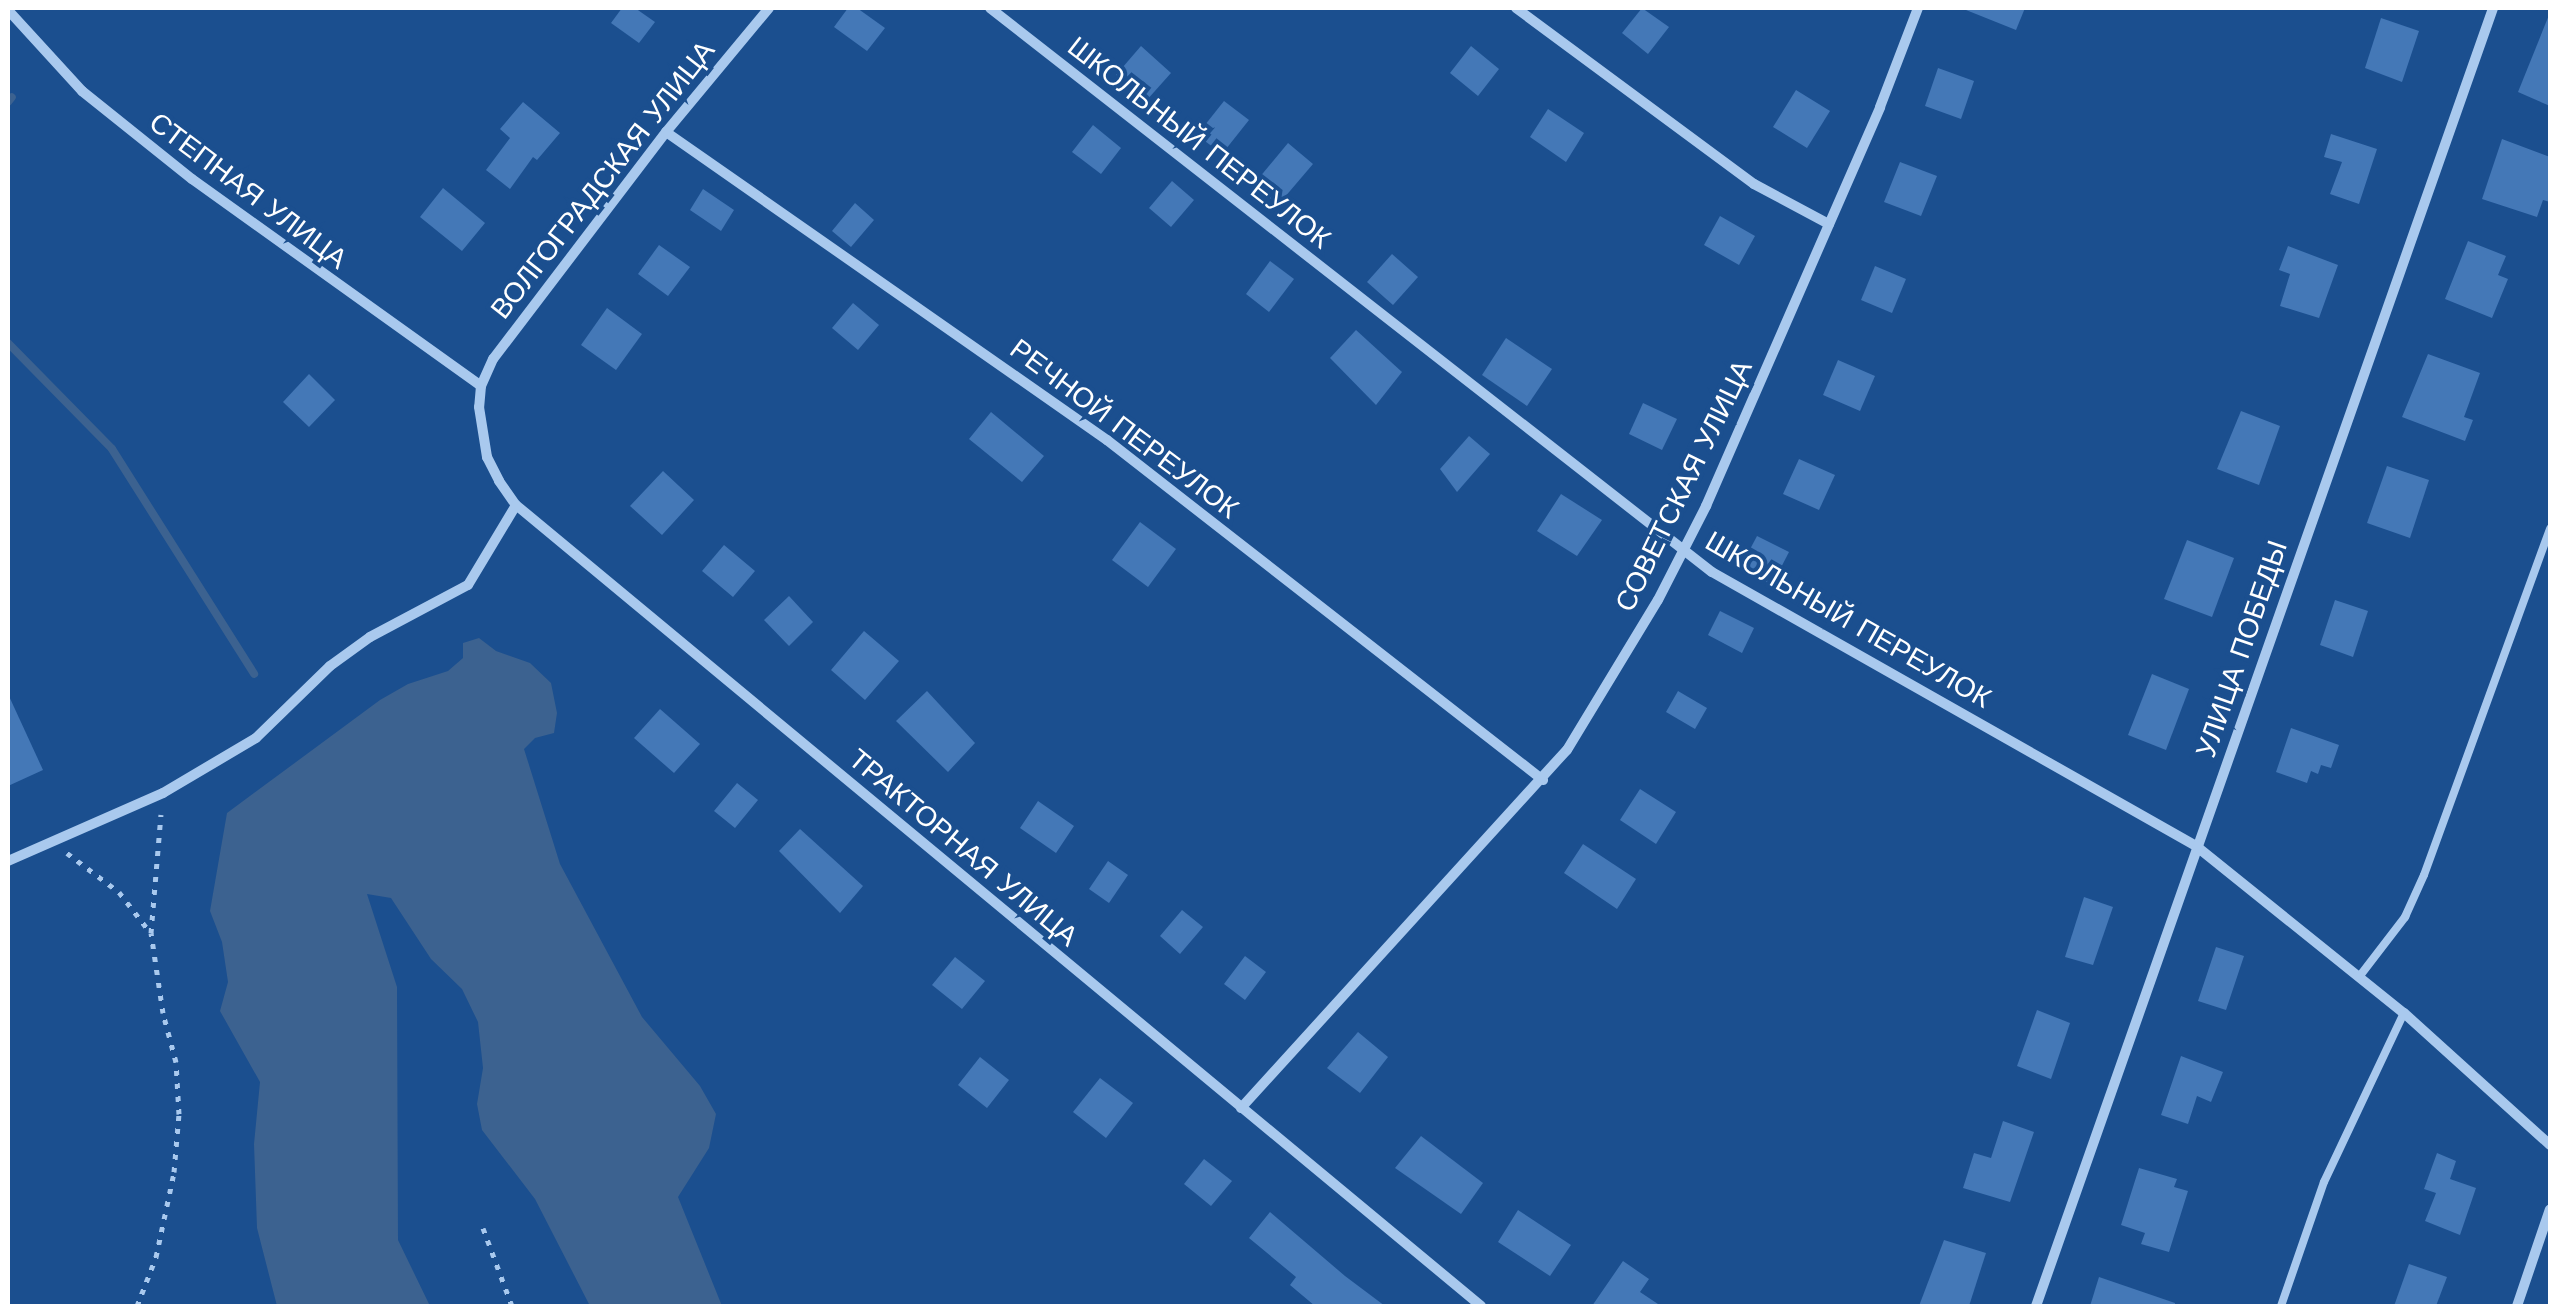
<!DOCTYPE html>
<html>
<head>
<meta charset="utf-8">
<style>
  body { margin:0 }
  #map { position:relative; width:2558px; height:1314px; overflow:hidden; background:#1b4f8f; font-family:"Work Sans",sans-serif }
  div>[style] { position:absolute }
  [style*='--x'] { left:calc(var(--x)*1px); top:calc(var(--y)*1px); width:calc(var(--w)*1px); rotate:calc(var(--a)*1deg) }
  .water>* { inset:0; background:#3c6290 }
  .stream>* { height:8px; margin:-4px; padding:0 4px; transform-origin:4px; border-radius:4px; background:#3c6290 }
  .building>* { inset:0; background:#4478b7 }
  .path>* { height:5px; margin-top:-2.5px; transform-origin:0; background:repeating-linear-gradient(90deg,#a9c9ee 0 5px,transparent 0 13px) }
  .lane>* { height:8px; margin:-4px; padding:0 4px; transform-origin:4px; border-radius:4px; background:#a9c9ee }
  .street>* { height:10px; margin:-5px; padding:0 5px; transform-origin:5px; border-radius:5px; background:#a9c9ee }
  span { translate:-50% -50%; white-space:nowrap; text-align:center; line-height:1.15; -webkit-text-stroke:8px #1b4f8f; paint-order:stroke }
  .street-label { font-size:28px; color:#fff }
  .frame { position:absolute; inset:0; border:10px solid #fff; pointer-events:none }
</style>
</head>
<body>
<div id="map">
  <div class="water">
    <i style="clip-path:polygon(479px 638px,496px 651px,530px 663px,551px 683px,557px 713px,554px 733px,535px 738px,524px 749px,560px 864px,642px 1017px,700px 1086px,716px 1114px,709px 1148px,678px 1197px,722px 1306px,590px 1306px,535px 1199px,482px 1130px,477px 1104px,483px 1068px,478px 1022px,462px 989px,431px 959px,391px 898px,367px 894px,397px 987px,398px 1240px,430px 1306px,277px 1306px,257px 1228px,254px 1144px,260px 1082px,220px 1011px,228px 982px,222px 942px,210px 911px,227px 813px,380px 700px,408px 684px,448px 671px,463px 658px,463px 643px)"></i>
  </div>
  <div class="stream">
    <i style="--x:8;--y:102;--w:6;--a:-51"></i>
    <i style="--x:8;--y:343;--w:148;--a:45.5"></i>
    <i style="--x:112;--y:449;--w:266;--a:57.7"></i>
  </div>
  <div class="building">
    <i style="clip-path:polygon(622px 8px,635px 8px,655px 22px,639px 43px,611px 23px)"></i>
    <i style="clip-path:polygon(848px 8px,857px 8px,885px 28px,867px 51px,834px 27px)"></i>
    <i style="clip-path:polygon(1642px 8px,1669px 27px,1648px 54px,1622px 33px)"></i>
    <i style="clip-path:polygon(1961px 8px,2025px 8px,2016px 30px)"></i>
    <i style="clip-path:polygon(2549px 15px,2550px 15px,2550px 106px,2518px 92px)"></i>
    <i style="clip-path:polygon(2381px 18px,2419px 31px,2402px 82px,2365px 68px)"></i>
    <i style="clip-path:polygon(1141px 46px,1171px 73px,1146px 101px,1116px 75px)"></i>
    <i style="clip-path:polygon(1471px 46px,1499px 69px,1478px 96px,1450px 73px)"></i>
    <i style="clip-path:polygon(1938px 68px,1974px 81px,1961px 119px,1925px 106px)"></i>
    <i style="clip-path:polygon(1796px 90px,1830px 111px,1807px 148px,1773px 127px)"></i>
    <i style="clip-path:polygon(1224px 101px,1249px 120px,1222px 154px,1197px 135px)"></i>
    <i style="clip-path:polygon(523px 102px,560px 133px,537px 160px,533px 157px,510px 189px,486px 170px,510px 138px,500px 129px)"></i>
    <i style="clip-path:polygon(1548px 109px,1584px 133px,1566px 162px,1530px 137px)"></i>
    <i style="clip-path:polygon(1093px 125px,1121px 148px,1101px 174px,1072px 152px)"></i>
    <i style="clip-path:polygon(2331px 134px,2377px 149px,2359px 204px,2330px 194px,2342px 162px,2324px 157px)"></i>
    <i style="clip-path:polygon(2502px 139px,2550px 157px,2550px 202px,2543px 200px,2537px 217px,2482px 199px)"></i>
    <i style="clip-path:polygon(1288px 143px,1313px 164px,1278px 205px,1254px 184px)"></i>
    <i style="clip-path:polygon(1900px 162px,1937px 176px,1921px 216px,1884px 202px)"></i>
    <i style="clip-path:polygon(1172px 181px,1194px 200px,1171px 227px,1149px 208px)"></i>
    <i style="clip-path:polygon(443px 188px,485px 223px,462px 251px,420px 217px)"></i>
    <i style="clip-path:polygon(703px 189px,734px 210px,721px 231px,690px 210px)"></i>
    <i style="clip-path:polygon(855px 203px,874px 220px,851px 247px,832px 231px)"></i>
    <i style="clip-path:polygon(1720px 216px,1755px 236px,1739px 265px,1704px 245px)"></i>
    <i style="clip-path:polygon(2468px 241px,2506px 256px,2498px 275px,2508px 279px,2492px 318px,2445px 299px)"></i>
    <i style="clip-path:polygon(659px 245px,690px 267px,668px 296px,638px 274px)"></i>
    <i style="clip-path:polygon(2288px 246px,2338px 265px,2319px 318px,2280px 306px,2290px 274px,2279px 270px)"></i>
    <i style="clip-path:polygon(1392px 254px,1418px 277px,1393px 305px,1367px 282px)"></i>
    <i style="clip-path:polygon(1270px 261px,1294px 279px,1269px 312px,1246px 294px)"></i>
    <i style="clip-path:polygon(1875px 266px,1906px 279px,1892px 313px,1861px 300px)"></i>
    <i style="clip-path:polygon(853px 303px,879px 325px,858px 350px,832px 328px)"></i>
    <i style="clip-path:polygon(607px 308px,642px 334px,616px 370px,581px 345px)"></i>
    <i style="clip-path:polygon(1356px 330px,1402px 372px,1376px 405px,1330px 358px)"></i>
    <i style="clip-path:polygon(1506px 338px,1552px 369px,1527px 406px,1482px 375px)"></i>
    <i style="clip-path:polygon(2428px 354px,2480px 373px,2464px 417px,2473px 420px,2465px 441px,2402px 417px)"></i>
    <i style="clip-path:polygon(1838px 360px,1875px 376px,1860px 411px,1823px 395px)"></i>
    <i style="clip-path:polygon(309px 374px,335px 400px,309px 427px,283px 402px)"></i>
    <i style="clip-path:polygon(1643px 403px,1677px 419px,1662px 450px,1629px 434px)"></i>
    <i style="clip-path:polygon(2241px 411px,2280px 426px,2259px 485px,2217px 469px)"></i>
    <i style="clip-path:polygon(991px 412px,1044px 456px,1022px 482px,969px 439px)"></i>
    <i style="clip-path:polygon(1469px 436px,1490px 454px,1457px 492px,1440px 469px)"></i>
    <i style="clip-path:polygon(1799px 459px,1835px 475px,1819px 510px,1783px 494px)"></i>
    <i style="clip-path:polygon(2387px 466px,2429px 480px,2410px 538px,2367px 523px)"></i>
    <i style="clip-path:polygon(663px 471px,694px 500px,662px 535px,630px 506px)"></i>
    <i style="clip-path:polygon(1561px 494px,1602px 520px,1577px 556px,1537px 531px)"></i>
    <i style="clip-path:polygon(1140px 522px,1176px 549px,1148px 587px,1112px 560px)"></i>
    <i style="clip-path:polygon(1757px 536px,1789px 552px,1772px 585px,1740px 568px)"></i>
    <i style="clip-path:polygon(2187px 540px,2234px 558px,2212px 617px,2164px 599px)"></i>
    <i style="clip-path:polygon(724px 545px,755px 571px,733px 597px,702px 571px)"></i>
    <i style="clip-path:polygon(789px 596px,813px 622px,789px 646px,764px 620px)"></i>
    <i style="clip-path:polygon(2335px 600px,2368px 611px,2353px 657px,2320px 645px)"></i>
    <i style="clip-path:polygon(1720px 611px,1754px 628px,1742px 653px,1708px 635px)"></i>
    <i style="clip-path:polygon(864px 631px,899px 661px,865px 700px,831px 670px)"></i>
    <i style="clip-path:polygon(2152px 674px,2189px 689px,2166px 750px,2128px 735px)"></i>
    <i style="clip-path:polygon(927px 691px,975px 743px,948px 772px,896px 721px)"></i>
    <i style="clip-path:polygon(1678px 691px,1707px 708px,1695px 729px,1666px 712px)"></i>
    <i style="clip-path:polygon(8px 694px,43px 770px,8px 786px)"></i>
    <i style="clip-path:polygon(660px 709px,700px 744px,674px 773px,634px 738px)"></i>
    <i style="clip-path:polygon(2291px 728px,2339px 745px,2331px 768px,2321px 765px,2318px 774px,2311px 771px,2307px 783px,2276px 772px)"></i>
    <i style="clip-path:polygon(737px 783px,758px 800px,735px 828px,714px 811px)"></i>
    <i style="clip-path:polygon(1640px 789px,1676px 812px,1656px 844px,1620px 820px)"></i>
    <i style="clip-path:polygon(1038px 801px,1074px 826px,1056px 853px,1020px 828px)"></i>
    <i style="clip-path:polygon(800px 829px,863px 886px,840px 913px,779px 851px)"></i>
    <i style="clip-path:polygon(1583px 844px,1636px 879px,1617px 909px,1564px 873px)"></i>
    <i style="clip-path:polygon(1108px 861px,1128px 875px,1109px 903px,1089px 889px)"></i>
    <i style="clip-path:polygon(2084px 897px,2113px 907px,2093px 965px,2065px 957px)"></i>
    <i style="clip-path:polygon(1182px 910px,1203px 927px,1180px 954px,1160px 936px)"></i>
    <i style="clip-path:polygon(2216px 947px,2244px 956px,2226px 1010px,2198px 1001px)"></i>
    <i style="clip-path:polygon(1245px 956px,1266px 972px,1245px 1000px,1224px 984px)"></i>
    <i style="clip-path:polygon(955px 957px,985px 981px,962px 1009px,932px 985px)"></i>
    <i style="clip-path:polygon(2037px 1010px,2070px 1023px,2051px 1079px,2017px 1066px)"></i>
    <i style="clip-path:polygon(1358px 1032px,1388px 1057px,1360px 1093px,1327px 1068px)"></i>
    <i style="clip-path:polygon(2181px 1056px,2223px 1072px,2211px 1102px,2197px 1096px,2188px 1124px,2161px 1115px)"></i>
    <i style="clip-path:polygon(980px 1057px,1009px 1080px,987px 1108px,958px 1085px)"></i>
    <i style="clip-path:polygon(1100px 1078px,1133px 1103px,1106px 1138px,1073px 1112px)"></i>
    <i style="clip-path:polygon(2003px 1121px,2034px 1132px,2010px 1202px,1963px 1188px,1974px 1153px,1991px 1158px)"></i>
    <i style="clip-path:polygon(1421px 1136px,1483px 1183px,1461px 1214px,1395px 1168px)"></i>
    <i style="clip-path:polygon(2437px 1153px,2456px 1161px,2450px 1179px,2476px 1188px,2460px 1235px,2425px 1221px,2436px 1193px,2424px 1189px)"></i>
    <i style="clip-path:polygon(1204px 1159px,1232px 1181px,1211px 1206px,1184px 1184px)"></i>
    <i style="clip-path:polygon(2139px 1168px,2177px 1179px,2174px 1187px,2188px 1191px,2169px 1252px,2141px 1244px,2145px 1233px,2121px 1225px)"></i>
    <i style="clip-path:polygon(1518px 1210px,1571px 1245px,1550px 1276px,1498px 1242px)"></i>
    <i style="clip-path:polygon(1270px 1212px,1345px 1276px,1385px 1306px,1315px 1306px,1290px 1285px,1296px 1277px,1249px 1238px)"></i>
    <i style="clip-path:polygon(1944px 1240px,1986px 1253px,1969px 1306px,1919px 1306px)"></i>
    <i style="clip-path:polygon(1623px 1261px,1649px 1279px,1640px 1292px,1661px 1306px,1592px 1306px)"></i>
    <i style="clip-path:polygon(2409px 1264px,2447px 1277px,2436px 1306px,2394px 1306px)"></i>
    <i style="clip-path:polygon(2099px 1277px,2175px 1303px,2175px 1306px,2090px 1306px)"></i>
  </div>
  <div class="path">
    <i style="--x:67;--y:853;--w:65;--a:36.9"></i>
    <i style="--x:119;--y:892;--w:49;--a:52.4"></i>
    <i style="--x:483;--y:1228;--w:83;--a:69.6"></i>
    <i style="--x:137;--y:1306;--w:53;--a:-68.8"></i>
    <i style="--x:156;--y:1257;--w:87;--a:-78"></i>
    <i style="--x:174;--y:1172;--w:58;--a:-85.1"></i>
    <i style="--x:179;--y:1114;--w:52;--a:-93.3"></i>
    <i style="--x:176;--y:1062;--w:51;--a:-104.9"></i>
    <i style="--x:163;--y:1013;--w:81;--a:-98.5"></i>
    <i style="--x:151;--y:933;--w:119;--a:-85.2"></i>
  </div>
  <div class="lane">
    <i style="--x:2359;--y:977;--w:76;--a:-52.5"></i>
    <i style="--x:2405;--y:917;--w:46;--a:-65.7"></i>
    <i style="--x:2424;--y:875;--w:369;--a:-70"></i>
    <i style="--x:2281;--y:1306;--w:131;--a:-70.9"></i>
    <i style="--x:2324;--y:1182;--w:187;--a:-64.7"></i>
  </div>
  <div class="street">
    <i style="--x:769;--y:8;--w:161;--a:129.7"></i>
    <i style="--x:666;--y:132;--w:285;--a:127.3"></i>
    <i style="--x:493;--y:359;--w:30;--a:114"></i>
    <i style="--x:481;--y:386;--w:21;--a:95"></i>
    <i style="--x:479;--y:407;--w:51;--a:80.9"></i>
    <i style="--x:487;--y:457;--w:27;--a:63"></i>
    <i style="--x:499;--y:481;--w:29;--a:55"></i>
    <i style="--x:516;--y:505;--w:1254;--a:39.69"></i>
    <i style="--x:990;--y:8;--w:916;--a:38"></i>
    <i style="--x:1712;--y:572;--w:556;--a:29.51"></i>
    <i style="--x:2196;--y:846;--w:267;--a:38.8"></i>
    <i style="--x:2404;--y:1013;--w:197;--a:42.1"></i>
    <i style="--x:1516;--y:8;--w:296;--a:36.5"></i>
    <i style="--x:1754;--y:184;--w:85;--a:28.1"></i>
    <i style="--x:8;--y:10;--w:110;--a:47.6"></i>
    <i style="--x:82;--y:91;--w:141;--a:38.7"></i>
    <i style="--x:192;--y:179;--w:355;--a:35.6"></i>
    <i style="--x:666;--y:132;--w:538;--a:34.93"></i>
    <i style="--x:1107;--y:440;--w:553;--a:37.95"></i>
    <i style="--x:8;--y:861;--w:169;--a:-23.7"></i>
    <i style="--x:163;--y:793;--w:108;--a:-30.6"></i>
    <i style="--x:256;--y:738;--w:103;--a:-44.2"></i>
    <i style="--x:330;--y:666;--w:49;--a:-35.9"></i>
    <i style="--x:370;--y:637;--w:111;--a:-28"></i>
    <i style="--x:468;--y:585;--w:93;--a:-59"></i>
    <i style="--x:1241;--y:1108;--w:484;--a:-47.7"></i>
    <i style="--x:1567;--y:750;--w:175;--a:-58.8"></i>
    <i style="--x:1658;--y:600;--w:106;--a:-62.9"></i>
    <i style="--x:1706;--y:506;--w:435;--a:-66.4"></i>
    <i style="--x:1880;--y:107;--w:106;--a:-69"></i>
    <i style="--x:2036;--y:1306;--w:1376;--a:-70.6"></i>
    <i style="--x:2517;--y:1306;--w:102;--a:-71.2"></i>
  </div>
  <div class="street-label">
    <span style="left:1199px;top:143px;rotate:38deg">ШКОЛЬНЫЙ ПЕРЕУЛОК</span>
    <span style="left:603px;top:180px;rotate:-52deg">ВОЛГОГРАДСКАЯ УЛИЦА</span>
    <span style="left:248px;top:191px;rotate:37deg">СТЕПНАЯ УЛИЦА</span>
    <span style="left:1124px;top:429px;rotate:37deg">РЕЧНОЙ ПЕРЕУЛОК</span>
    <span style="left:1684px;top:486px;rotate:-64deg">СОВЕТСКАЯ УЛИЦА</span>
    <span style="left:1848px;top:620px;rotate:30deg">ШКОЛЬНЫЙ ПЕРЕУЛОК</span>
    <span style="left:2242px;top:649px;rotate:-71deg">УЛИЦА ПОБЕДЫ</span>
    <span style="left:963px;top:848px;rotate:40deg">ТРАКТОРНАЯ УЛИЦА</span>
  </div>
  <div class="frame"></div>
</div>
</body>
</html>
